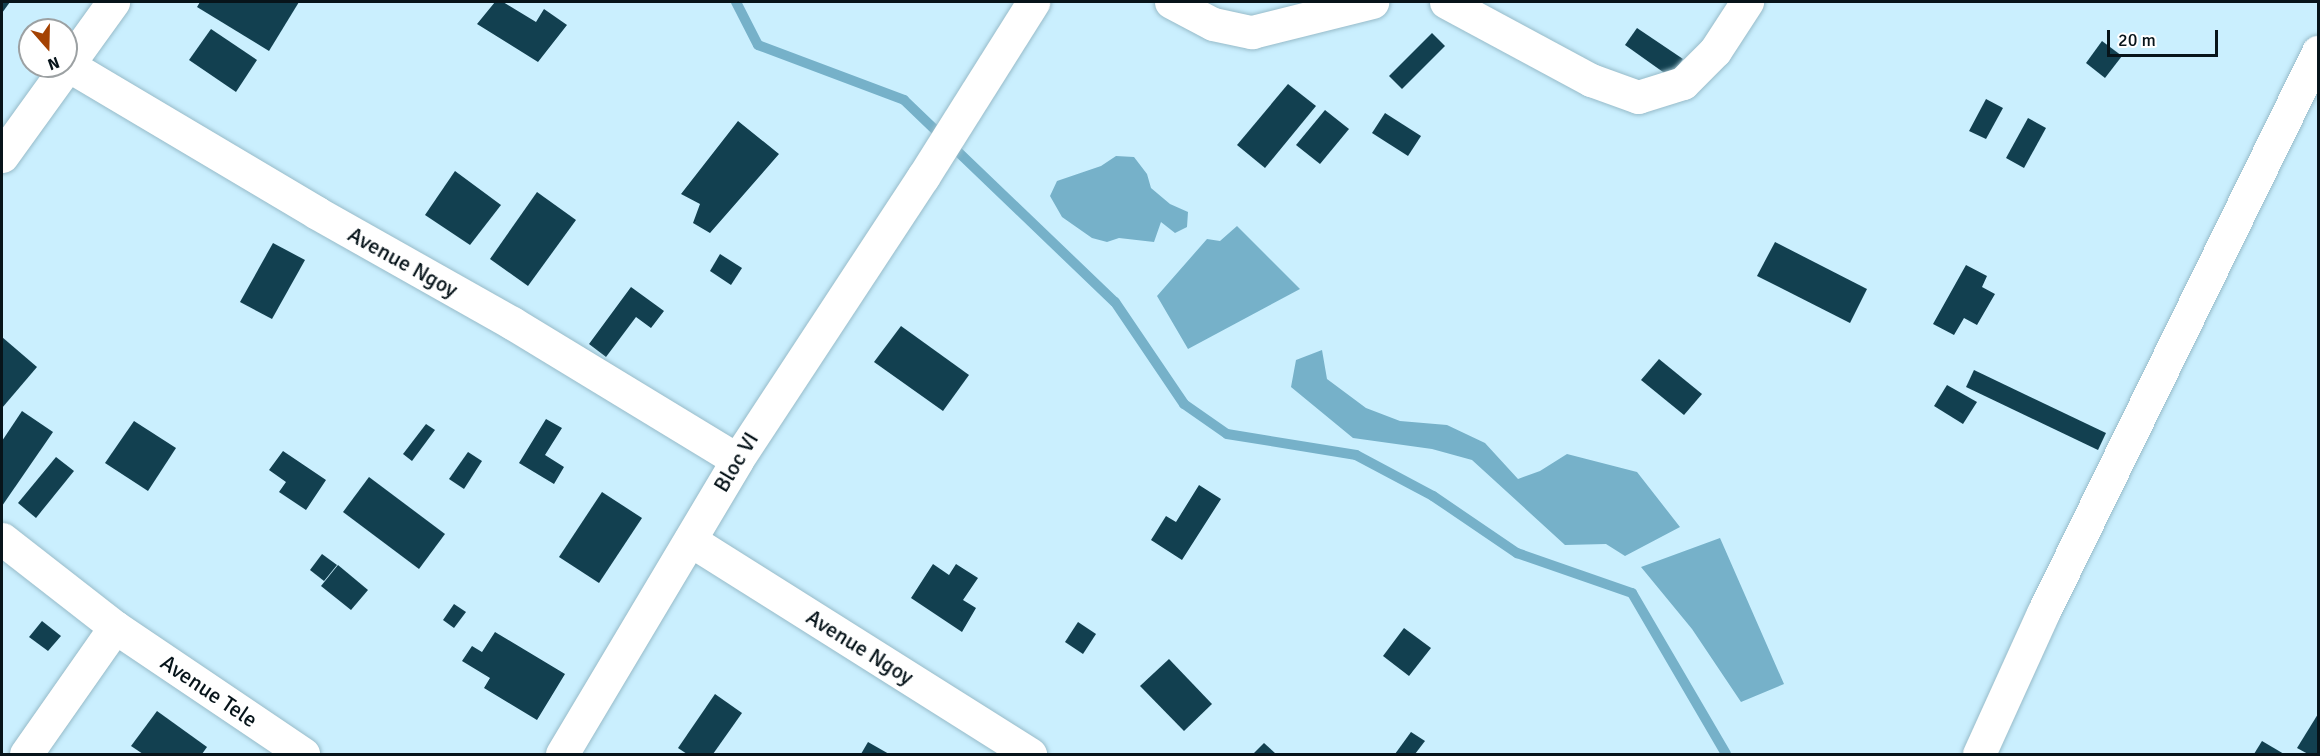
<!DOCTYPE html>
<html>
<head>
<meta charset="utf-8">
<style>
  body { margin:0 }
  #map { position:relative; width:2320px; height:756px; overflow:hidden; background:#caeffe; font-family:Signika,sans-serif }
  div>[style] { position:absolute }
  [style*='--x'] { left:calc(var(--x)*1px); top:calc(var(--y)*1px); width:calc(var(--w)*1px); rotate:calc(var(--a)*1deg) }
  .water>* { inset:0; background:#76b1c9 }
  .stream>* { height:10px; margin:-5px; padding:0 5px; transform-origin:5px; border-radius:5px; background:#76b1c9 }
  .building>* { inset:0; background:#124050 }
  .roads { filter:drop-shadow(0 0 2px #97bbc9) drop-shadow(0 0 2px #97bbc9) }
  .minor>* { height:33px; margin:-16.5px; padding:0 16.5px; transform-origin:16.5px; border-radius:16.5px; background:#fff }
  span { translate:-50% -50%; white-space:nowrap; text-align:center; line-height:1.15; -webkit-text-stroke:6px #fff; paint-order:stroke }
  .street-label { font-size:22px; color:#07141a }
  .frame { position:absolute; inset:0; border:3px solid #07141a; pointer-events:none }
  .north { position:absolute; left:18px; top:18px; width:60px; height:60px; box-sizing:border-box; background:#fff; border:2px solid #9ca1a3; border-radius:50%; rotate:160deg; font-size:16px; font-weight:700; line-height:24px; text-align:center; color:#07141a }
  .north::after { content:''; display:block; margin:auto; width:21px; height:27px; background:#a44202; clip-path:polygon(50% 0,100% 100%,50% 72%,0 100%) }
  .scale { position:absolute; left:2107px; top:30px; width:111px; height:27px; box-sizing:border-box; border:3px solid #07141a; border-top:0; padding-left:8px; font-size:18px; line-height:21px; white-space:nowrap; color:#07141a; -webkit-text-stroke:4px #fff; paint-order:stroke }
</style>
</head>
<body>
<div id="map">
  <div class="water">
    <i style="clip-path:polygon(1116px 156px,1134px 157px,1147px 174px,1151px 188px,1170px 204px,1188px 212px,1187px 227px,1175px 233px,1161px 222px,1154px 242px,1119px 238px,1107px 242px,1092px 238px,1062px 217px,1050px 196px,1057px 181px,1101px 166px)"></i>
    <i style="clip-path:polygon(1237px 226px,1300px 289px,1188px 349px,1157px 296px,1207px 239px,1220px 241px)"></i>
    <i style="clip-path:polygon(1322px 350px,1327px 379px,1366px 408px,1400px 421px,1447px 425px,1485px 443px,1518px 479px,1540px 471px,1567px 454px,1637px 472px,1680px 527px,1625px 556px,1606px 544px,1565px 545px,1472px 460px,1432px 449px,1353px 438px,1291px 387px,1296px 360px)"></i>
    <i style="clip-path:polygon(1720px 538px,1784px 684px,1741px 702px,1692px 629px,1641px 567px)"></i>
  </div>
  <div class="stream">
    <i style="--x:736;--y:2;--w:48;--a:62.9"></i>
    <i style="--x:758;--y:45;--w:156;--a:20.6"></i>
    <i style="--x:904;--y:100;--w:292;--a:43.8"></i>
    <i style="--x:1115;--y:302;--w:123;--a:55.9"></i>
    <i style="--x:1184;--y:404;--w:52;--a:34.9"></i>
    <i style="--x:1227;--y:434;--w:131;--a:9.2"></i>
    <i style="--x:1356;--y:455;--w:87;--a:28"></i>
    <i style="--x:1433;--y:496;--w:102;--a:34.2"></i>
    <i style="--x:1517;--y:553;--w:122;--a:19.2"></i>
    <i style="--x:1632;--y:593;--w:186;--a:59.7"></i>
  </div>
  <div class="building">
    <i style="clip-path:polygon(2px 2px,10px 2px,2px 13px)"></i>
    <i style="clip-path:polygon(200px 2px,299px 2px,269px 51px,197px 7px)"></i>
    <i style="clip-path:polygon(495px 2px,503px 2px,536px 22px,544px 9px,567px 25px,538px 62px,477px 24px)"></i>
    <i style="clip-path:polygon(1637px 28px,1683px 59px,1670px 77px,1625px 45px)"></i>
    <i style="clip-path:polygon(211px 29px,257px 60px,236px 92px,189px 60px)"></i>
    <i style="clip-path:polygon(1432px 33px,1445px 46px,1402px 89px,1389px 76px)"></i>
    <i style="clip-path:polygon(2102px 41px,2122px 56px,2105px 78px,2086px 63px)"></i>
    <i style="clip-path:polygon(1288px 84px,1316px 106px,1265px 168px,1237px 145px)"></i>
    <i style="clip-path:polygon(1986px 99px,2003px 108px,1986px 139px,1969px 131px)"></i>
    <i style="clip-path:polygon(1325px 110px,1349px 129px,1320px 164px,1296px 145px)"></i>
    <i style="clip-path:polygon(1385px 113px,1421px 136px,1408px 156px,1372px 133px)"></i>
    <i style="clip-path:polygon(2028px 118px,2046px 128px,2024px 168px,2006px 158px)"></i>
    <i style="clip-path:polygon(738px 121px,779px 154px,710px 233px,693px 223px,700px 204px,681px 194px)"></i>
    <i style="clip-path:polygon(455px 171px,501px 205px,470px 245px,425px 215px)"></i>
    <i style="clip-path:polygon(537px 192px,576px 220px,528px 286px,490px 259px)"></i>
    <i style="clip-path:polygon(1775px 242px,1867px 289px,1850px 323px,1757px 276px)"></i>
    <i style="clip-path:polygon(273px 243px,305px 260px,272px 319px,240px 302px)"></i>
    <i style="clip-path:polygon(720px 254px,742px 268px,731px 285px,710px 271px)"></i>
    <i style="clip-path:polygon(1966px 265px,1987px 276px,1982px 287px,1995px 294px,1977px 325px,1964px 318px,1954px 335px,1933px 324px)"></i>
    <i style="clip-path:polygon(631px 287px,664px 311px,651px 328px,636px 317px,606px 357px,589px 344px)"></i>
    <i style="clip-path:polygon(901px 326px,969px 375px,943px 411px,874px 362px)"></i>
    <i style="clip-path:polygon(2px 337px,37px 367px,2px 408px)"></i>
    <i style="clip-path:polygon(1659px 359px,1702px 394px,1684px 415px,1641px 380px)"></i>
    <i style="clip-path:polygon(1974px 370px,2106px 433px,2098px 450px,1966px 387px)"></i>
    <i style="clip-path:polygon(1947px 385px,1977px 402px,1963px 424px,1934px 406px)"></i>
    <i style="clip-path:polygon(22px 411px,53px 432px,2px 506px,2px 441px)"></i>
    <i style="clip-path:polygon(546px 419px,562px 428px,545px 455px,564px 467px,554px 484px,519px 463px)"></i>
    <i style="clip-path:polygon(134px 421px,176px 448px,148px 491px,105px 463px)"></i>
    <i style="clip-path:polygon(426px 424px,435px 430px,412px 461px,403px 454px)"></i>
    <i style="clip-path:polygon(283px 451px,326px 480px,306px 510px,279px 492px,286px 482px,269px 470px)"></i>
    <i style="clip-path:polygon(468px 452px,482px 461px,464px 489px,449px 479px)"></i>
    <i style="clip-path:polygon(56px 457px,74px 471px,36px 518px,18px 503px)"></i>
    <i style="clip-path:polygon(369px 477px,445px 534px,419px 569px,343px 512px)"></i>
    <i style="clip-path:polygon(1199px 485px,1221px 499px,1182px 560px,1151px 540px,1166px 516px,1176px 522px)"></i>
    <i style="clip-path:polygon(602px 492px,642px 518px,599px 583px,559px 557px)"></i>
    <i style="clip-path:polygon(322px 554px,337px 565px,324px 581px,310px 570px)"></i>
    <i style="clip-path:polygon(933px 564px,949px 575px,956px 564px,978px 578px,963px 600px,976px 608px,962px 632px,911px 598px)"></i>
    <i style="clip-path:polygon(338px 565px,368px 590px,351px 610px,321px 586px)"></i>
    <i style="clip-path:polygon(454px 604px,466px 612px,454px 628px,443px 620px)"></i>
    <i style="clip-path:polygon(42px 621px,61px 636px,48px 651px,29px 637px)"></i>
    <i style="clip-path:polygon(1078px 622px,1096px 634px,1083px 654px,1065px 642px)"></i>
    <i style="clip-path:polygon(1404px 628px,1431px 648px,1409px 676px,1383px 656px)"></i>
    <i style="clip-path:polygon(495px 632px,565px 674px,537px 720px,484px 688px,490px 678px,462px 661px,472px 646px,482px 652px)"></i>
    <i style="clip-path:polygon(1169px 659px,1212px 704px,1184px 731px,1140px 686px)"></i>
    <i style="clip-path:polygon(715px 694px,742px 713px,713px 754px,687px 754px,678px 748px)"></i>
    <i style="clip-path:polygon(157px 711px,207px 747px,202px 754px,143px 754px,131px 746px)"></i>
    <i style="clip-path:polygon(2318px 714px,2318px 754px,2308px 754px,2297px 748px)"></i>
    <i style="clip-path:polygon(1411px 732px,1425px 741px,1415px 754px,1395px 754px)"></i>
    <i style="clip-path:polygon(2262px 741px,2284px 754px,2254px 754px)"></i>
    <i style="clip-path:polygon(868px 742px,889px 754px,861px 754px)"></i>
    <i style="clip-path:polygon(1264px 743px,1276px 754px,1253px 754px)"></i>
  </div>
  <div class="roads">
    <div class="minor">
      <i style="--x:1171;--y:2;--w:47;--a:27.6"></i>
      <i style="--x:1213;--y:24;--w:40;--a:12"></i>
      <i style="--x:1252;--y:32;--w:124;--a:-14"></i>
      <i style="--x:1446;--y:2;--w:165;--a:28.3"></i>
      <i style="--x:1591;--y:80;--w:50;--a:19.9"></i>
      <i style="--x:1638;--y:97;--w:47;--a:-17.3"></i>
      <i style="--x:1683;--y:83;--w:45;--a:-45"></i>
      <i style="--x:1715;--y:51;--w:59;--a:-56.9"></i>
      <i style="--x:68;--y:65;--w:290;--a:30.7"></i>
      <i style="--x:317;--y:213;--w:224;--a:29.4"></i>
      <i style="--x:512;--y:323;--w:263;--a:31.3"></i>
      <i style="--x:2;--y:156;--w:190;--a:-54.2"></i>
      <i style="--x:2;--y:539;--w:143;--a:37.9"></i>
      <i style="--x:115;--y:627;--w:227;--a:34"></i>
      <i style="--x:690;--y:540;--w:402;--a:32.2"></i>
      <i style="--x:26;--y:754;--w:155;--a:-55"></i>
      <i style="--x:562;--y:754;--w:342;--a:-59.2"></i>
      <i style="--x:737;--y:460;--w:339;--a:-56.7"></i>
      <i style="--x:923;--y:177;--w:207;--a:-57.8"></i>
      <i style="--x:1979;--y:754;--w:155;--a:-65.6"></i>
      <i style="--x:2043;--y:613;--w:625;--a:-63.89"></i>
    </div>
  </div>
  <div class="street-label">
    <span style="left:403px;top:262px;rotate:29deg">Avenue Ngoy</span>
    <span style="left:736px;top:462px;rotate:-59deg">Bloc VI</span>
    <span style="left:860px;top:647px;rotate:32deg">Avenue Ngoy</span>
    <span style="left:209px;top:691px;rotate:34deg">Avenue Tele</span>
  </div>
  <div class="frame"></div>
  <div class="north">N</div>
  <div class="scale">20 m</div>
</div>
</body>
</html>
